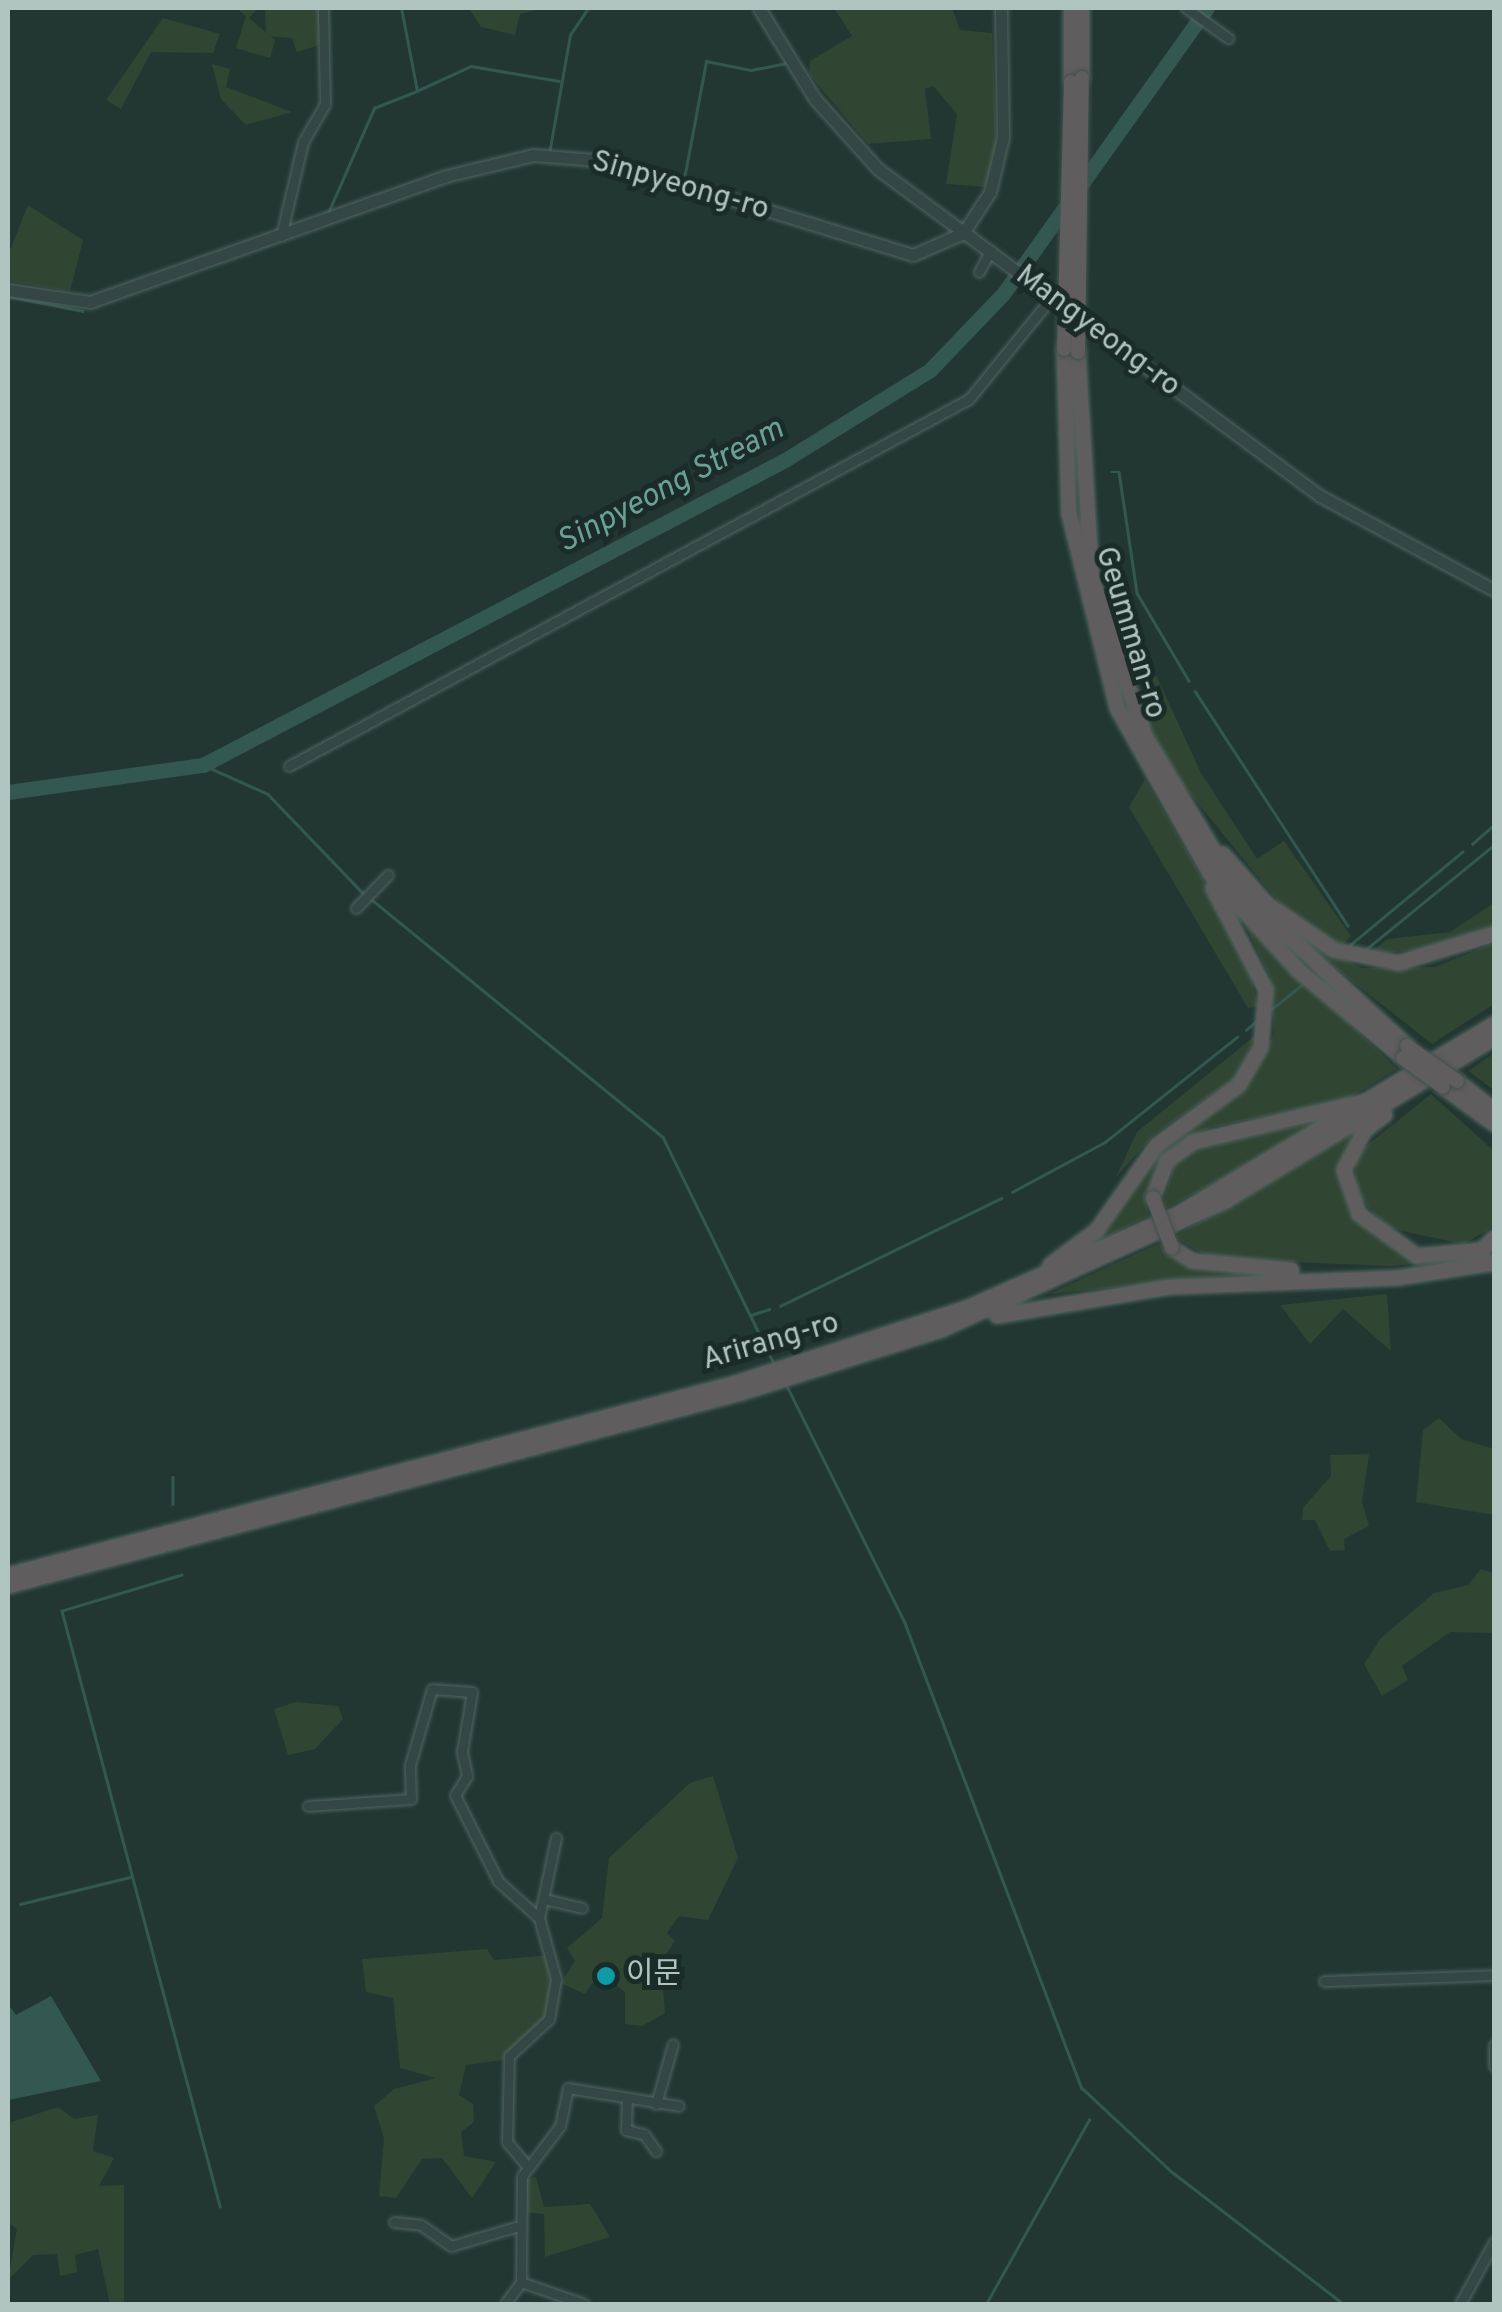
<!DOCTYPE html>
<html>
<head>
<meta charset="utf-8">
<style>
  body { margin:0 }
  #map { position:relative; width:1502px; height:2312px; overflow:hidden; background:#223732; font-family:Overpass,"Noto Sans KR",sans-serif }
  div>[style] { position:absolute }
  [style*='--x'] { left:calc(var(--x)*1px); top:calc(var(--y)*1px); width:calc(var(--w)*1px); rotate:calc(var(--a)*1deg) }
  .green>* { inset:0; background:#314533 }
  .water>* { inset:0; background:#335850 }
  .stream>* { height:2.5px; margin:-1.25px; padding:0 1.25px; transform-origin:1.25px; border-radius:1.25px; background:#335850 }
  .river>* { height:15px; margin:-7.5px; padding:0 7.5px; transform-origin:7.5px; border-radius:7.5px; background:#335850 }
  .roads { filter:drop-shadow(0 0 2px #536561) drop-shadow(0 0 2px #536561) }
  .minor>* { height:9px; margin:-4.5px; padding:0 4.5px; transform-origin:4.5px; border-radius:4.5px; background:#354744 }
  .tertiary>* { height:11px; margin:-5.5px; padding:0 5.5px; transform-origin:5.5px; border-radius:5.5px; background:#354744 }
  .trunk>* { height:14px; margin:-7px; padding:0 7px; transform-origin:7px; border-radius:7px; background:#605d5e }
  .bridges { filter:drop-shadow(0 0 2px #40524e) drop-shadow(0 0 2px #40524e) }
  .trunk-bridge>* { height:14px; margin:-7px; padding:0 7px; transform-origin:7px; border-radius:7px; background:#605d5e }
  .dots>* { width:28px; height:28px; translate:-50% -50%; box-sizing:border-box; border:5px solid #1b2c28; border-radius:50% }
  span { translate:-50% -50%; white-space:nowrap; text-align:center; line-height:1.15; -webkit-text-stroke:10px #1b2c28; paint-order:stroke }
  .street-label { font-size:30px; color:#b0c4c0 }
  .poi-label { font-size:30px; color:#b0c4c0 }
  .left { translate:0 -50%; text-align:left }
  .water-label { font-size:32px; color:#6ba195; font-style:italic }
  .frame { position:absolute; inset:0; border:10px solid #b0c4c0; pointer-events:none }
</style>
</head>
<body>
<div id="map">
  <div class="green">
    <i style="clip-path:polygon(236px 8px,258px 8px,249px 18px,275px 40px,270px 58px,236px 48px,246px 16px)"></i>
    <i style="clip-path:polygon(265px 8px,320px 8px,320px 45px,297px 52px,292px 38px,266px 36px)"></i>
    <i style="clip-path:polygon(469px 8px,546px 8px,520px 14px,515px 35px,481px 27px)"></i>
    <i style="clip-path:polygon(834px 8px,952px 8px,960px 30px,992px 33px,997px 158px,987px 187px,946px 184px,957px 114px,933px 86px,925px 89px,931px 139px,868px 144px,809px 74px,810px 61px,852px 36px)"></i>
    <i style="clip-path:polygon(163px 18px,220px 34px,213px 53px,151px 52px,121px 109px,106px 100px)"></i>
    <i style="clip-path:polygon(212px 64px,230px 69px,226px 87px,292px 112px,246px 125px,221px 99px)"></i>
    <i style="clip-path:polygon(28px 205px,83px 240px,70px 291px,8px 281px,8px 255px)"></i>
    <i style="clip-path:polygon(1156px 675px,1201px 773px,1257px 859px,1284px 841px,1351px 936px,1342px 946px,1291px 917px,1172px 772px,1136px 699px)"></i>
    <i style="clip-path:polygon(1145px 779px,1245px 952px,1258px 1006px,1248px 1008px,1129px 807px)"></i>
    <i style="clip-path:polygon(1494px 903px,1494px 926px,1452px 948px,1368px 954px,1388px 939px,1450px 932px)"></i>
    <i style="clip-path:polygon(1244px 922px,1397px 1069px,1346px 1100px,1212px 1127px,1171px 1148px,1147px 1193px,1148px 1216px,1087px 1247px,1156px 1152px,1244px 1089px,1274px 1034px,1270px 978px)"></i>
    <i style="clip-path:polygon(1287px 930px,1362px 968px,1435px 967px,1494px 943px,1494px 1004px,1432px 1044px)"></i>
    <i style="clip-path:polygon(1257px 1034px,1238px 1077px,1155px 1134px,1116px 1177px,1137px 1132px)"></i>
    <i style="clip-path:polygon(1494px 1053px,1494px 1090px,1468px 1071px)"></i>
    <i style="clip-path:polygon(1431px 1094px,1494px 1151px,1494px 1227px,1463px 1244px,1388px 1228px,1356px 1195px,1355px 1155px)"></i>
    <i style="clip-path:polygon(1319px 1122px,1256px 1161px,1161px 1211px,1175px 1161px,1196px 1146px)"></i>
    <i style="clip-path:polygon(1353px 1133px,1339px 1174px,1350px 1214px,1424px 1261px,1494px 1246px,1494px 1256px,1391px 1266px,1212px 1259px,1174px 1237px)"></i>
    <i style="clip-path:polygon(1162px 1242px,1187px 1264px,1252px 1274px,1049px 1294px)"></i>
    <i style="clip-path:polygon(1387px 1294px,1391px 1351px,1343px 1309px,1310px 1344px,1280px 1305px)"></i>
    <i style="clip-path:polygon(1439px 1418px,1461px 1439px,1494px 1449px,1494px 1515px,1416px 1502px,1423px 1430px)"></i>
    <i style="clip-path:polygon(1369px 1454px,1362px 1502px,1369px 1526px,1344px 1539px,1345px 1550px,1330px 1551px,1315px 1520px,1302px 1520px,1303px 1508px,1331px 1476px,1330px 1455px)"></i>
    <i style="clip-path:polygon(1481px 1569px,1494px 1573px,1494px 1633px,1450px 1632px,1402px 1666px,1408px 1680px,1382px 1696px,1364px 1664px,1381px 1638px,1434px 1593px,1468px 1585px)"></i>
    <i style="clip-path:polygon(296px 1702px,338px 1706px,343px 1719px,315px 1749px,288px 1755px,274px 1709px)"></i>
    <i style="clip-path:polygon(713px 1776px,738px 1858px,708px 1920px,679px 1916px,667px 1933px,675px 1941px,661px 1962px,665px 2013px,642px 2026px,625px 2024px,625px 1992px,600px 1972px,585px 1994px,561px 1983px,575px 1961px,567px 1948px,602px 1918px,609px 1858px,690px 1783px)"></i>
    <i style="clip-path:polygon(487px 1949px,494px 1960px,550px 1955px,554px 1981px,547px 2019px,502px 2060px,466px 2065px,459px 2095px,473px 2104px,474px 2122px,461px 2132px,464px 2156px,496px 2162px,472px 2198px,442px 2158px,422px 2159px,396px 2198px,379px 2196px,384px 2138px,374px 2106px,394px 2089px,436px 2078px,400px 2068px,393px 1998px,366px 1992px,362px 1959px)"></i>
    <i style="clip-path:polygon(58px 2107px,74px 2119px,98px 2115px,93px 2151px,114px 2158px,99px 2186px,124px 2185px,124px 2304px,110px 2304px,98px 2249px,75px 2255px,77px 2272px,60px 2276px,57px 2254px,33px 2255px,8px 2280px,17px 2229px,8px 2222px,8px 2123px)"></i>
    <i style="clip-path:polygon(536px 2177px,544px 2207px,590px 2204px,610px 2237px,545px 2257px,544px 2214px,521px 2212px,523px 2181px)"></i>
  </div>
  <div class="water">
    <i style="clip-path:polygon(51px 1996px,101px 2081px,8px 2100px,8px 2004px,16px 2015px)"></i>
  </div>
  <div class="stream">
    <i style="--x:419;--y:90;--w:57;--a:-24.8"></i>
    <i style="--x:471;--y:66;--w:89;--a:9.7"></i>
    <i style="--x:549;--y:154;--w:121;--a:-80"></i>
    <i style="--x:570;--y:35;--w:32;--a:-56"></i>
    <i style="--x:684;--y:179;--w:120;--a:-79.4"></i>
    <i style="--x:706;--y:61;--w:46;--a:11.3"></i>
    <i style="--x:751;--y:70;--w:37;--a:-11"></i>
    <i style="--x:328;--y:213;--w:115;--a:-66.3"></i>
    <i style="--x:374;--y:108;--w:46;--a:-21.6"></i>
    <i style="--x:417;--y:91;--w:85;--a:-100.9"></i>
    <i style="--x:8;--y:296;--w:76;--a:11.3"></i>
    <i style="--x:1111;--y:472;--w:8;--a:0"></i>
    <i style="--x:1119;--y:472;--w:122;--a:81.5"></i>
    <i style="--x:1137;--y:593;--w:102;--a:59.4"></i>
    <i style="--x:1195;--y:691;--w:280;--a:56.9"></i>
    <i style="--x:203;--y:765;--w:71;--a:24"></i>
    <i style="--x:268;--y:794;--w:139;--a:46.2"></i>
    <i style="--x:1472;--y:844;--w:29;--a:-41"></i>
    <i style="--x:371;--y:899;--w:377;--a:39.2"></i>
    <i style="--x:663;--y:1137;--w:255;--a:63.9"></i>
    <i style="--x:1350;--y:945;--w:146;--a:-39.7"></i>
    <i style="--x:1364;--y:951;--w:168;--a:-39.2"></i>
    <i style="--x:1272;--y:1009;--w:38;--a:-39"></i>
    <i style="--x:1246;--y:1030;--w:16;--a:-40"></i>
    <i style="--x:1012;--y:1192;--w:106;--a:-28.3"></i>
    <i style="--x:1105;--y:1142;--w:169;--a:-38.5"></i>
    <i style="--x:780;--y:1306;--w:246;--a:-26"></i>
    <i style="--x:751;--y:1315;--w:19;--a:-18"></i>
    <i style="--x:787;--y:1386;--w:265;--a:63.5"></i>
    <i style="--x:905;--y:1623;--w:498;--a:69.2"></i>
    <i style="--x:1082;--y:2088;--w:122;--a:43"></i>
    <i style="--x:1171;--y:2171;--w:218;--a:37.6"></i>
    <i style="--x:173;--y:1477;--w:27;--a:90"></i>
    <i style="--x:182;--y:1575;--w:125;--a:163.3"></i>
    <i style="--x:62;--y:1611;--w:616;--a:75.13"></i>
    <i style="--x:20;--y:1904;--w:113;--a:-13.8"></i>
    <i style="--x:986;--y:2304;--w:211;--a:-60.8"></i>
  </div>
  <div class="river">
    <i style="--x:8;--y:792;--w:197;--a:-7.9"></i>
    <i style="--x:203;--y:765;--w:657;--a:-27.66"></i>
    <i style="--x:785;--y:460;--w:171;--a:-31.8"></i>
    <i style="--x:930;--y:370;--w:105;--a:-46.2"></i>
    <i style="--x:1003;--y:294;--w:351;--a:-54.5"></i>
  </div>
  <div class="roads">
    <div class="minor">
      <i style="--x:1186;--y:8;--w:52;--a:35.5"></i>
      <i style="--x:281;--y:236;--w:97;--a:-76.8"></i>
      <i style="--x:303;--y:142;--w:44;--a:-59.9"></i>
      <i style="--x:325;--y:104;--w:96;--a:-91.2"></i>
      <i style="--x:979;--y:272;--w:24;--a:-62"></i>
      <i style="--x:289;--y:766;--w:773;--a:-28.36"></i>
      <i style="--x:969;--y:399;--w:130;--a:-50.9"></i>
      <i style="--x:356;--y:908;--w:46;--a:-45.9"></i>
      <i style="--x:308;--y:1806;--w:103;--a:-3.9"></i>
      <i style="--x:411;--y:1799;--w:34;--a:-92"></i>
      <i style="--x:410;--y:1765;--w:79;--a:-73.9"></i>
      <i style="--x:432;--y:1689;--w:40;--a:4.3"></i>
      <i style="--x:472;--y:1692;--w:61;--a:99.5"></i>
      <i style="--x:462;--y:1752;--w:25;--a:78"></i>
      <i style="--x:467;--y:1776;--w:22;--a:122"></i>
      <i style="--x:455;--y:1795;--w:96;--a:63.4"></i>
      <i style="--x:498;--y:1881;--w:55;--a:42.1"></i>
      <i style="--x:539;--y:1918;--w:63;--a:74.4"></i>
      <i style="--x:556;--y:1979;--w:41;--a:99.9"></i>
      <i style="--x:549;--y:2019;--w:54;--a:137.2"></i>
      <i style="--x:509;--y:2056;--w:86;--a:91.3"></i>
      <i style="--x:507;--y:2142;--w:31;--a:50"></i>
      <i style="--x:544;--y:1899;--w:39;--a:13"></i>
      <i style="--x:539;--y:1918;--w:82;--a:-78"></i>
      <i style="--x:1324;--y:1981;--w:170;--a:-2"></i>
      <i style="--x:1494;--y:2045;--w:21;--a:90"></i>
      <i style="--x:627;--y:2099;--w:31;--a:92"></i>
      <i style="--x:626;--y:2130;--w:18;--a:13"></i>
      <i style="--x:644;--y:2134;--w:21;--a:55"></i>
      <i style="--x:656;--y:2104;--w:62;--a:-74.2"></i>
      <i style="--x:394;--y:2222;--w:27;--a:6"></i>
      <i style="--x:421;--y:2225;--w:37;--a:35"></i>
      <i style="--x:451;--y:2246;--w:67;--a:-16.5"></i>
      <i style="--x:521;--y:2282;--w:67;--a:19.2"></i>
      <i style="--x:505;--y:2304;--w:27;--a:-54"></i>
      <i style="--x:521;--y:2282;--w:106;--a:-89.5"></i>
      <i style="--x:522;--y:2176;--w:63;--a:-52.8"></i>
      <i style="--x:560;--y:2126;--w:39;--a:-78"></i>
      <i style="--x:568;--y:2088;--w:112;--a:9.2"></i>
      <i style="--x:1460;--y:2304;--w:71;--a:-61.3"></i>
    </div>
    <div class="tertiary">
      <i style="--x:759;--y:8;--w:107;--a:58.4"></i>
      <i style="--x:815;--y:99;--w:94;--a:48"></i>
      <i style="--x:878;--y:169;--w:550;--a:36.49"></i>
      <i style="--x:1320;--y:496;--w:198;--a:28.4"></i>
      <i style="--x:8;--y:290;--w:83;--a:8.3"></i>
      <i style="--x:90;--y:302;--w:378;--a:-19.5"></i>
      <i style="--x:446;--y:176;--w:89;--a:-13.6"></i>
      <i style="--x:533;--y:155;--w:74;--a:4.6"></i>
      <i style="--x:607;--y:161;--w:320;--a:17.1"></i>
      <i style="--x:913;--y:255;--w:55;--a:-23.7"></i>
      <i style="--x:963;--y:233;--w:49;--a:-56.6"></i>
      <i style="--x:990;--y:192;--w:57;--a:-76.7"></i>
      <i style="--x:1003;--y:137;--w:129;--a:-90.9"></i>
    </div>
    <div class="trunk">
      <i style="--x:1071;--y:8;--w:74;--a:90"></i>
      <i style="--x:1082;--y:78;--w:70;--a:-90"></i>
      <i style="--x:1064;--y:349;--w:165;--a:88.3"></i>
      <i style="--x:1069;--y:514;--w:200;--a:76.1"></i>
      <i style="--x:1117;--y:708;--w:190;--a:60.7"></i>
      <i style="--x:1210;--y:874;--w:132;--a:47.5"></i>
      <i style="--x:1299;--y:971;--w:136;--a:39.9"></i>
      <i style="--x:1078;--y:352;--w:227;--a:86.5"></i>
      <i style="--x:1092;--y:579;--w:166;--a:71.3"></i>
      <i style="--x:1145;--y:736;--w:177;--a:59.1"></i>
      <i style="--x:1236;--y:888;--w:233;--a:42.7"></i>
      <i style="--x:1223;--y:854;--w:67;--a:48.7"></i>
      <i style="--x:1267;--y:904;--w:81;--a:34.5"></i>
      <i style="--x:1334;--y:950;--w:66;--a:11.3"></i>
      <i style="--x:1399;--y:963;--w:99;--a:-17"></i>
      <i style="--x:1457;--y:1081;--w:47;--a:38.1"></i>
      <i style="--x:1443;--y:1087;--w:63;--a:36"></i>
      <i style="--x:1385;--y:1115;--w:25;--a:143"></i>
      <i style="--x:1365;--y:1130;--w:45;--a:117.7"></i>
      <i style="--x:1344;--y:1170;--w:46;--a:71.2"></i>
      <i style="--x:1359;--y:1214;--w:72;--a:35.9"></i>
      <i style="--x:1417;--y:1256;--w:65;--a:-5.3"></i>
      <i style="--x:1482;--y:1250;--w:17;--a:-45"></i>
      <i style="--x:1153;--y:1198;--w:40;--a:-69"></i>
      <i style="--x:1167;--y:1161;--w:32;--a:-36"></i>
      <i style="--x:1193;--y:1142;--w:174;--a:-13.3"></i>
      <i style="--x:1172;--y:1248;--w:25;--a:32"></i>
      <i style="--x:1193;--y:1261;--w:99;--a:5.2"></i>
      <i style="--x:1050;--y:1265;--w:59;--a:-36.7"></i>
      <i style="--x:1097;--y:1230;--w:104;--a:-54.8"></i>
      <i style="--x:1157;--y:1145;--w:102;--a:-36.2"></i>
      <i style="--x:1239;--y:1085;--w:44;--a:-59.9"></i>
      <i style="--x:1261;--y:1047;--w:57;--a:-85"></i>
      <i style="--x:1266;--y:990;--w:115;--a:-117.5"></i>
      <i style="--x:997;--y:1316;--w:176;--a:-9.5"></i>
      <i style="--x:1171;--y:1287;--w:226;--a:-2.3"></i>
      <i style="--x:1397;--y:1278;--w:98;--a:-8.8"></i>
      <i style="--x:8;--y:1575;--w:753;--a:-14.77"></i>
      <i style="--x:736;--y:1383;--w:243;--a:-18"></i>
      <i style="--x:967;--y:1308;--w:231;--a:-24"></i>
      <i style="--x:1178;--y:1214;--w:369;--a:-31"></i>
      <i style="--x:8;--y:1586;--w:758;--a:-14.75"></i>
      <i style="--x:741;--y:1393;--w:210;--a:-17.5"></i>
      <i style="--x:941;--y:1330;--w:314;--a:-24.4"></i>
      <i style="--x:1227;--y:1200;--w:312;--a:-31.2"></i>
    </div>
  </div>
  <div class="bridges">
    <div class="trunk-bridge">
      <i style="--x:1064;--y:349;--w:267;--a:-88.5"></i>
      <i style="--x:1078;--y:352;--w:274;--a:-89.2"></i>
      <i style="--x:1407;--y:1046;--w:61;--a:35"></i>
      <i style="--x:1403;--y:1058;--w:49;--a:35.9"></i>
      <i style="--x:1153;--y:1198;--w:53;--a:69.2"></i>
    </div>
  </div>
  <div class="dots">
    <i style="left:606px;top:1976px;background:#0f9aa8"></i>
  </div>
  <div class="street-label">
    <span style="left:680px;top:187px;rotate:16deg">Sinpyeong-ro</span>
    <span style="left:1097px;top:332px;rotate:37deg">Mangyeong-ro</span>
    <span style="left:1129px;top:633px;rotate:73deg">Geumman-ro</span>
    <span style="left:771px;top:1343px;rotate:-16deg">Arirang-ro</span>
  </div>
  <div class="poi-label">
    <span class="left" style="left:626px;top:1976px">이문</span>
  </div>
  <div class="water-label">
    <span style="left:671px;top:487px;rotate:-28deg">Sinpyeong Stream</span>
  </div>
  <div class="frame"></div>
</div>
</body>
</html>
